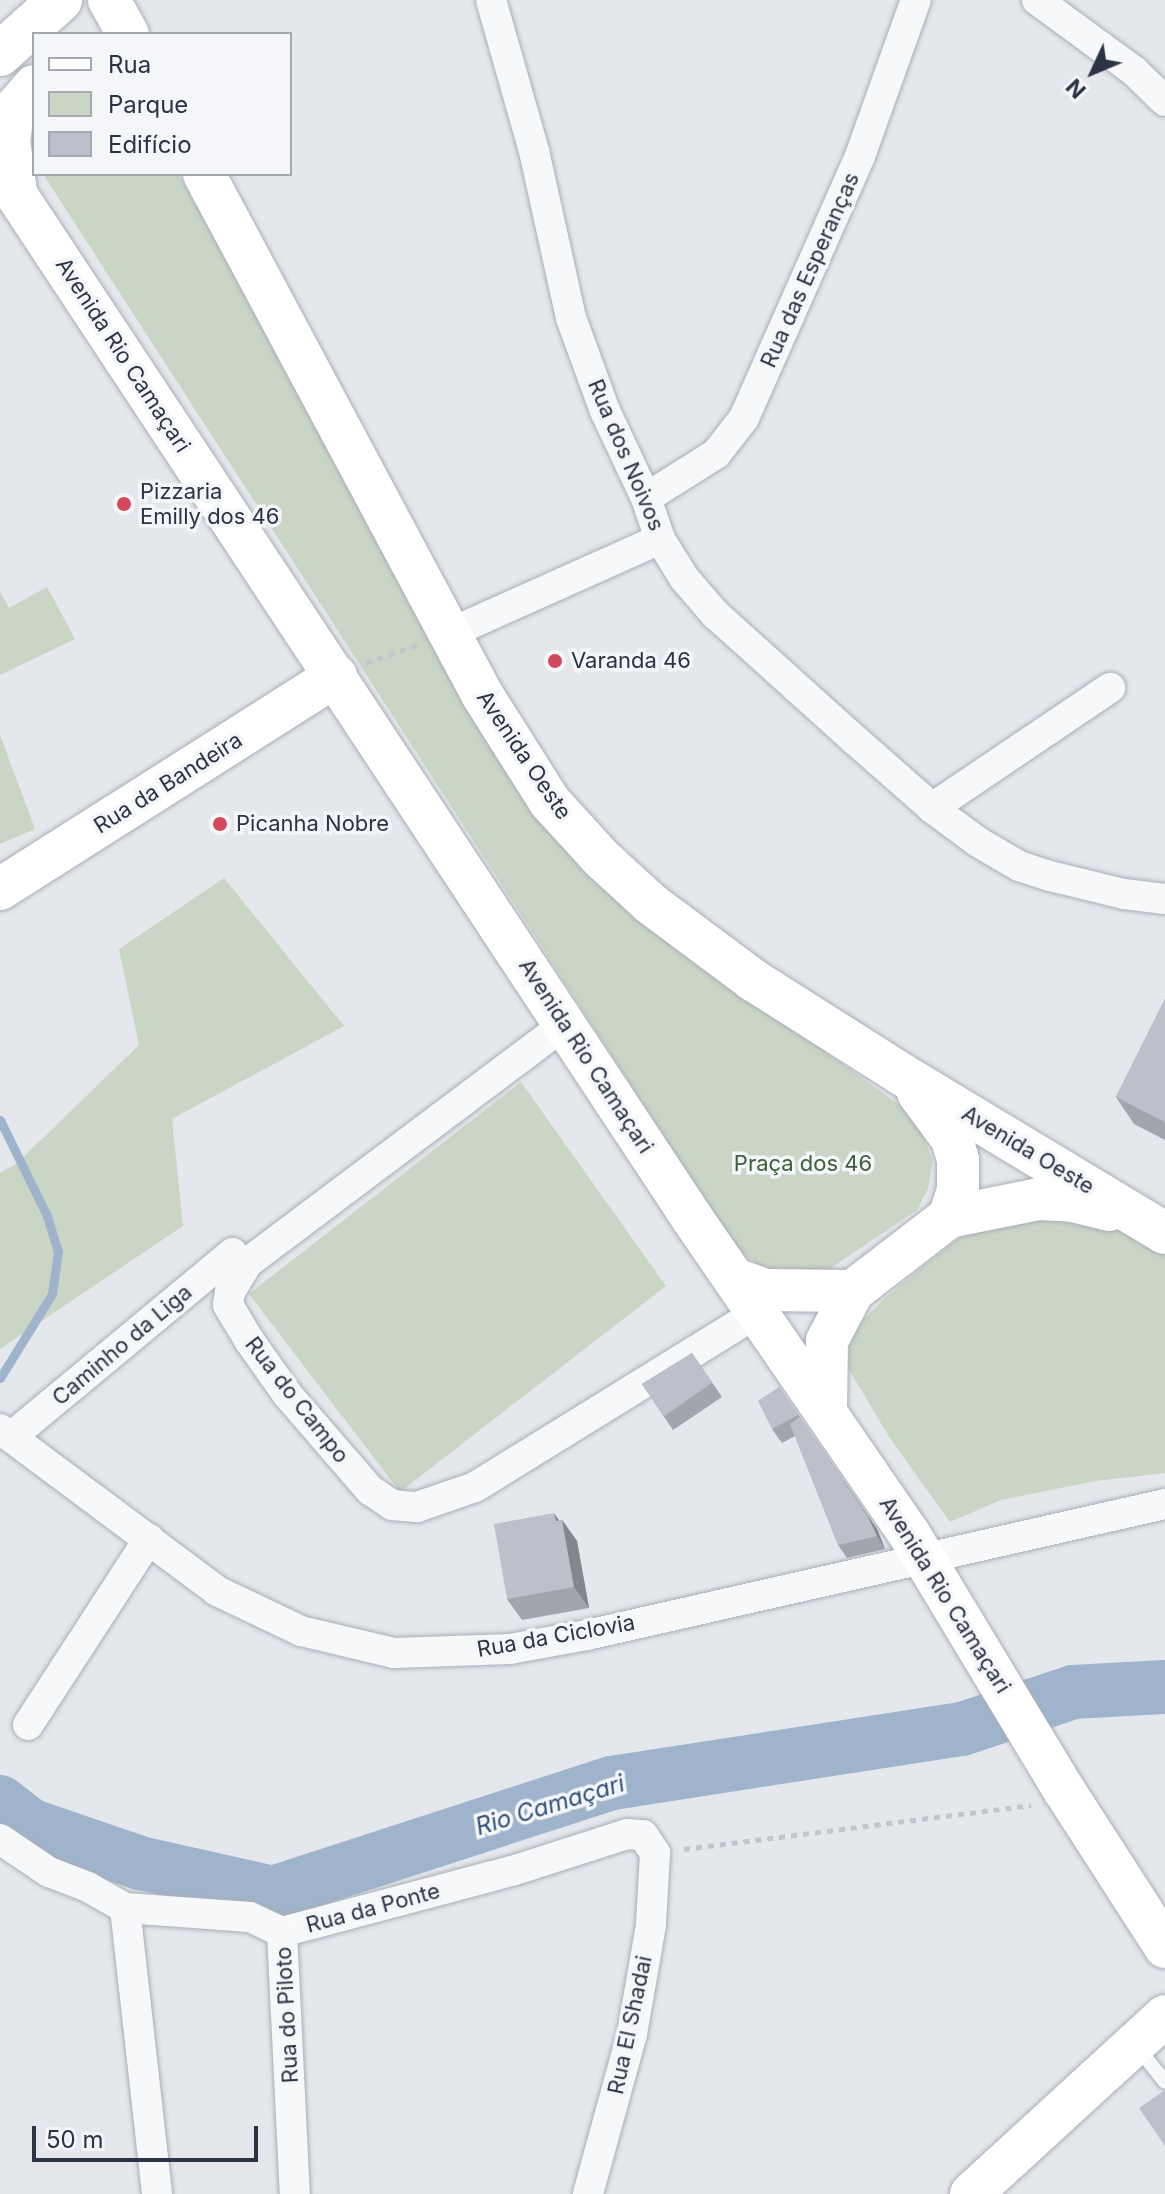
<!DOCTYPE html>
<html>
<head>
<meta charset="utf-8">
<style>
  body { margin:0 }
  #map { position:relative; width:1165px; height:2194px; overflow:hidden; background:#e4e7ec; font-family:Inter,sans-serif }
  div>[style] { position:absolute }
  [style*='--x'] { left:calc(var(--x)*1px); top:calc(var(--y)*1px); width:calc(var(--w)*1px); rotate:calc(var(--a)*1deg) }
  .green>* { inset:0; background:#c9d6c5 }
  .stream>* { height:9px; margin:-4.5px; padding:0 4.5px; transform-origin:4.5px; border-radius:4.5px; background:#9fb4cc }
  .river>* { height:54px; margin:-27px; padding:0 27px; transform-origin:27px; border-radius:27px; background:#9fb4cc }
  .path>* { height:5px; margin-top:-2.5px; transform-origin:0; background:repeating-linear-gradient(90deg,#c2c5cb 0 6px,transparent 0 12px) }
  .roads { filter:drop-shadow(0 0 2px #a9aeb7) drop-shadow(0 0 2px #a9aeb7) }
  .lane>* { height:14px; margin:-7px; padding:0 7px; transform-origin:7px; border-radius:7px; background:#f7f8fa }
  .street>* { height:30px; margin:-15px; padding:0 15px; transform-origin:15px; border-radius:15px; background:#f7f8fa }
  .secondary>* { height:42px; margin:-21px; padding:0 21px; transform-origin:21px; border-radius:21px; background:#fff }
  .primary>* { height:44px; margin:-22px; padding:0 22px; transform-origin:22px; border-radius:22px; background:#fff }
  .wall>* { inset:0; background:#a1a5ae }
  .shaded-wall>* { inset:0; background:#83868d }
  .building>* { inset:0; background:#bbc0ca }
  .dots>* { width:22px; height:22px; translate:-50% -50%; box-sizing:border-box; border:4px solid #f4f6f9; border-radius:50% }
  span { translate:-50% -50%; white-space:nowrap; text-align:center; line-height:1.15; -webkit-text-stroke:7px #f4f6f9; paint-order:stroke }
  .street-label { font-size:22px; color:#2b3445 }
  .poi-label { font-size:22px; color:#2b3445 }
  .left { translate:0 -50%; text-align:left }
  .park-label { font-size:22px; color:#3f6138 }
  .water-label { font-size:24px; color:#34527a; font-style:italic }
  .legend { position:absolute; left:32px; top:32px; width:260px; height:144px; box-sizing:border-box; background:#f4f6f9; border:2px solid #a4a8b1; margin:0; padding:10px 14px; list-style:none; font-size:24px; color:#2b3445 }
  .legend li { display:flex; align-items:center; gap:16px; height:40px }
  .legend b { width:40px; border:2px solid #a4a8b1 }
  .north { position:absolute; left:1053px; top:32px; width:80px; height:80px; -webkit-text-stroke:6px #f4f6f9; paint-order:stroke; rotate:226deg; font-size:22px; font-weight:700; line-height:32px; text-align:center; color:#2b3445 }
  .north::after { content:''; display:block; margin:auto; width:28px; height:36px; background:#2b3445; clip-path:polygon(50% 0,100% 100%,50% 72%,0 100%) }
  .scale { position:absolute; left:32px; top:2126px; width:226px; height:36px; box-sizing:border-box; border:4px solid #2b3445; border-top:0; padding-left:10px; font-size:24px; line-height:28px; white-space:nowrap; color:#2b3445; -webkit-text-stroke:6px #f4f6f9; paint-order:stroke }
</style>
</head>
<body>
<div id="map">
  <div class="green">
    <i style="clip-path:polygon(43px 174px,178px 174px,439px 637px,631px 912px,916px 1117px,933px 1161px,928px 1189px,917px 1210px,813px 1280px,774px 1277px,737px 1249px)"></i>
    <i style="clip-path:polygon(47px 587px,75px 639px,0 675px,0 591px,9px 608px)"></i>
    <i style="clip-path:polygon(0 735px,35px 829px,0 844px)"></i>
    <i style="clip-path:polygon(224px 878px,344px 1026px,172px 1119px,183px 1226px,0 1349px,0 1173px,16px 1164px,139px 1045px,119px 949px)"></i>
    <i style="clip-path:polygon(521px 1082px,666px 1286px,400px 1492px,249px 1294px)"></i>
    <i style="clip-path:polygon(1084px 1217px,1134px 1237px,1165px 1255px,1165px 1473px,1095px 1481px,1001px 1500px,950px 1522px,889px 1437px,848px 1368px,850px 1333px,888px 1295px,956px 1240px,1004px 1219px)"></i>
  </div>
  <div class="stream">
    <i style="--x:0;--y:1120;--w:107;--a:63.9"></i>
    <i style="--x:47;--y:1216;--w:37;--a:73"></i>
    <i style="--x:58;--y:1251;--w:43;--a:97.9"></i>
    <i style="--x:52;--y:1294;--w:99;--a:121.8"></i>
  </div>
  <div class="river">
    <i style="--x:0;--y:1802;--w:37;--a:38"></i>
    <i style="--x:29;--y:1825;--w:117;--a:18.9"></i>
    <i style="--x:140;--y:1863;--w:136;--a:12.7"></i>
    <i style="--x:273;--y:1893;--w:356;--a:-18"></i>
    <i style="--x:612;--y:1783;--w:354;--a:-8.8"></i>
    <i style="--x:962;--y:1729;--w:117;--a:-18.4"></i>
    <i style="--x:1073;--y:1692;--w:92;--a:-3.1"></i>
  </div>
  <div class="path">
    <i style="--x:366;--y:663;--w:54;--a:-19.4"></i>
    <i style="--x:684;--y:1849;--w:350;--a:-7.2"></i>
  </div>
  <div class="roads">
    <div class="lane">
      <i style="--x:1138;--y:2048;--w:43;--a:51.5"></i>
    </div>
    <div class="street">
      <i style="--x:491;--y:0;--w:157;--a:74.1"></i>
      <i style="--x:534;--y:151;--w:171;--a:77.5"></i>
      <i style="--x:571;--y:318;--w:99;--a:69.9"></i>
      <i style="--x:605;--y:411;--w:96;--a:64.8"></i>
      <i style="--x:646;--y:498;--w:43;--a:71.1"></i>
      <i style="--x:660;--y:539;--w:46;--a:58.4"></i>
      <i style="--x:684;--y:578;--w:48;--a:49.3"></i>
      <i style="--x:715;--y:614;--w:188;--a:42"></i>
      <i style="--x:855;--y:740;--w:103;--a:41.4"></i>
      <i style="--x:932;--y:808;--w:57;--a:36.5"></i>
      <i style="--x:978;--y:842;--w:48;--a:30.3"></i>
      <i style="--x:1019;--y:866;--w:33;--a:18"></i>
      <i style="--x:1050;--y:876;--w:76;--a:13.7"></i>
      <i style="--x:1124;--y:894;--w:41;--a:7"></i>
      <i style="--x:1037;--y:0;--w:120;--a:36.2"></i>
      <i style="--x:1134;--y:71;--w:43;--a:44.1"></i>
      <i style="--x:646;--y:498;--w:83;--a:-32.2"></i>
      <i style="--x:716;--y:454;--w:46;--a:-52.1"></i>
      <i style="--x:744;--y:418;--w:287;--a:-66.1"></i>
      <i style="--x:860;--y:156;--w:166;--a:-70.3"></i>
      <i style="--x:448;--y:634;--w:232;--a:-24.1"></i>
      <i style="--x:932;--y:808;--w:215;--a:-34"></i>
      <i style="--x:564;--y:1025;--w:395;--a:143.1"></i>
      <i style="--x:248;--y:1262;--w:35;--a:121"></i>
      <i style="--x:230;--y:1292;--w:13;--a:99"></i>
      <i style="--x:228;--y:1305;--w:41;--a:59"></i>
      <i style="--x:249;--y:1340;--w:66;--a:54.9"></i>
      <i style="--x:287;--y:1394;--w:127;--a:49.2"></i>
      <i style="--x:370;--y:1490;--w:27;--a:34"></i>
      <i style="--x:392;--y:1505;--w:25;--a:5"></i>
      <i style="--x:417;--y:1507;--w:61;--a:-19"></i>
      <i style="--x:475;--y:1487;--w:333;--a:-31.7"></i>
      <i style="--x:0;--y:1429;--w:271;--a:36.7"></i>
      <i style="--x:217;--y:1591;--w:93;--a:25.5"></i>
      <i style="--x:301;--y:1631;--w:96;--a:13.3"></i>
      <i style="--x:394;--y:1653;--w:116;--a:-2"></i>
      <i style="--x:510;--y:1649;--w:78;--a:-10.3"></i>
      <i style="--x:587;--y:1635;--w:593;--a:-12.77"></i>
      <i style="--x:11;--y:1437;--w:288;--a:-39.7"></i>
      <i style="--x:28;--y:1725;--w:222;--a:-57"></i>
      <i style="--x:0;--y:1839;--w:59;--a:34"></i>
      <i style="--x:49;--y:1872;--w:42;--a:21"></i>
      <i style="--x:88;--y:1887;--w:43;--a:29.6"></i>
      <i style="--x:125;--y:1908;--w:125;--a:4.1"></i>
      <i style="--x:250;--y:1917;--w:35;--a:25"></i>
      <i style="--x:282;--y:1932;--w:238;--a:-14.9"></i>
      <i style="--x:512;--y:1871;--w:121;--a:-17.8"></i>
      <i style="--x:627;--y:1834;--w:16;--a:4"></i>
      <i style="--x:643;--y:1835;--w:22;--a:56"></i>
      <i style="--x:655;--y:1853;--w:72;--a:93.2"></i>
      <i style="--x:651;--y:1925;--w:111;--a:99.9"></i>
      <i style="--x:632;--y:2034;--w:166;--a:105.4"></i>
      <i style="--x:125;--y:1908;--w:288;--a:83.6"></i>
      <i style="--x:282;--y:1932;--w:262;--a:87.2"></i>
    </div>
    <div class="secondary">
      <i style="--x:109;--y:0;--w:39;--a:61"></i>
      <i style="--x:0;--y:170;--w:1256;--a:56.56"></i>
      <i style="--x:692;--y:1218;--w:385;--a:55.5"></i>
      <i style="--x:910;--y:1535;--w:298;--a:58.9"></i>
      <i style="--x:1064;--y:1790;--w:187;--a:57.2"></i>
      <i style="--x:204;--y:174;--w:592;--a:61.88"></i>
      <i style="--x:483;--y:696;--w:125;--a:57.7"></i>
      <i style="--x:550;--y:802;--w:76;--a:47.7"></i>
      <i style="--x:601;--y:858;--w:68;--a:42.6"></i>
      <i style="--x:651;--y:904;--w:127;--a:36.7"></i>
      <i style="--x:753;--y:980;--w:175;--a:32.4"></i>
      <i style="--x:901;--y:1074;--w:308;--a:31.1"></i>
      <i style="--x:16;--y:192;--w:51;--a:-97.8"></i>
      <i style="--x:9;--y:141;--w:21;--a:-82"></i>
      <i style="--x:12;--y:120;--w:14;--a:-73"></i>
      <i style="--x:16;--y:107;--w:28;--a:-49"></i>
      <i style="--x:0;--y:889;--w:398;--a:-32.4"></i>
      <i style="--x:918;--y:1093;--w:57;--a:53.5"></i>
      <i style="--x:952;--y:1139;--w:22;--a:74"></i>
      <i style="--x:958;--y:1160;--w:30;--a:90"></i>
      <i style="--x:958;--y:1190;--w:28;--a:108"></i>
      <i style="--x:735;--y:1279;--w:33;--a:20"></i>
      <i style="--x:766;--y:1290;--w:87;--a:0.7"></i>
      <i style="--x:826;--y:1409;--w:68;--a:-89.2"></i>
      <i style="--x:827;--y:1341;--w:56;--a:-62.5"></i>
      <i style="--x:853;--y:1291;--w:121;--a:-37.6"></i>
      <i style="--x:949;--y:1217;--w:92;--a:-11.3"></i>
      <i style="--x:1039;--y:1199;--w:34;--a:3"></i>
      <i style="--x:1073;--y:1201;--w:37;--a:14"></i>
      <i style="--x:971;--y:2194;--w:263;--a:-42.5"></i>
    </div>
    <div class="primary">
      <i style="--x:0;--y:54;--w:81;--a:-42"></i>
    </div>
  </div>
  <div class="wall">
    <i style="clip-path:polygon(1165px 999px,1165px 1140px,1134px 1124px,1116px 1097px)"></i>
    <i style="clip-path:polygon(692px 1353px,722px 1397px,673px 1430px,642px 1384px)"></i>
    <i style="clip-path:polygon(779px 1387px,877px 1529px,885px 1549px,847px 1558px,838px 1545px,795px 1436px,782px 1443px,772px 1429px)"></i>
    <i style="clip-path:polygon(554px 1513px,559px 1521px,562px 1520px,577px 1541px,589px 1608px,522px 1620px,507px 1599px)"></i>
  </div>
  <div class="shaded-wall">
    <i style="clip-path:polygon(779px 1387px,877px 1529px,885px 1549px,877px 1536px,868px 1517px)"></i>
    <i style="clip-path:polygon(554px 1513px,563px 1526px,562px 1520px,577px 1541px,589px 1608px,574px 1587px)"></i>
  </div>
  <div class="building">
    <i style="clip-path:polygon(1165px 999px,1165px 1122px,1116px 1097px)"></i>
    <i style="clip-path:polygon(692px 1353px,712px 1383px,664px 1416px,642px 1384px)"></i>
    <i style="clip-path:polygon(779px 1387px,798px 1415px,772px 1429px,758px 1401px)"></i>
    <i style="clip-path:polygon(800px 1417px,868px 1517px,877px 1536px,838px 1545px,790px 1424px)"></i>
    <i style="clip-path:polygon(554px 1513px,556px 1521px,562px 1520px,574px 1587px,507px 1599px,494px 1524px)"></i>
    <i style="clip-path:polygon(1165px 2090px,1165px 2146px,1139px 2108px)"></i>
  </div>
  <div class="dots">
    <i style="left:124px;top:504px;background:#d1495b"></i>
    <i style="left:555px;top:661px;background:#d1495b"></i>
    <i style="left:220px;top:824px;background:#d1495b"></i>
  </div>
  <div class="street-label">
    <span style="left:810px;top:270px;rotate:-66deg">Rua das Esperanças</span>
    <span style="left:123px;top:355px;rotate:57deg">Avenida Rio Camaçari</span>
    <span style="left:626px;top:455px;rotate:67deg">Rua dos Noivos</span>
    <span style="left:524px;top:755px;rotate:56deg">Avenida Oeste</span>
    <span style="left:168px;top:783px;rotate:-32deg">Rua da Bandeira</span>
    <span style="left:586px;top:1056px;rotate:57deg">Avenida Rio Camaçari</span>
    <span style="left:1028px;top:1150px;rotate:31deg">Avenida Oeste</span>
    <span style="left:122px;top:1345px;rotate:-40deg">Caminho da Liga</span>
    <span style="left:297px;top:1400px;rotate:52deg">Rua do Campo</span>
    <span style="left:945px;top:1595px;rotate:58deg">Avenida Rio Camaçari</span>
    <span style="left:556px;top:1636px;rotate:-10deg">Rua da Ciclovia</span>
    <span style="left:373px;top:1908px;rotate:-15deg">Rua da Ponte</span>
    <span style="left:287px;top:2015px;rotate:-93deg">Rua do Piloto</span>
    <span style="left:630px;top:2025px;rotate:-78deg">Rua El Shadai</span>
  </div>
  <div class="poi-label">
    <span class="left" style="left:140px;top:504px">Pizzaria<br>Emilly dos 46</span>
    <span class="left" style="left:571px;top:661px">Varanda 46</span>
    <span class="left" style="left:236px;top:824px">Picanha Nobre</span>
  </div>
  <div class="park-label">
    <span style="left:803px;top:1164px">Praça dos 46</span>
  </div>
  <div class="water-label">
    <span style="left:550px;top:1805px;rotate:-17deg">Rio Camaçari</span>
  </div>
  <ul class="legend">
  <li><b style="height:10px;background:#fff"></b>Rua</li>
  <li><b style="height:22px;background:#c9d6c5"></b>Parque</li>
  <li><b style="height:22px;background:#bbc0ca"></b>Edifício</li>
  </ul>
  <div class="north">N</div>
  <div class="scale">50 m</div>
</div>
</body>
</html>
